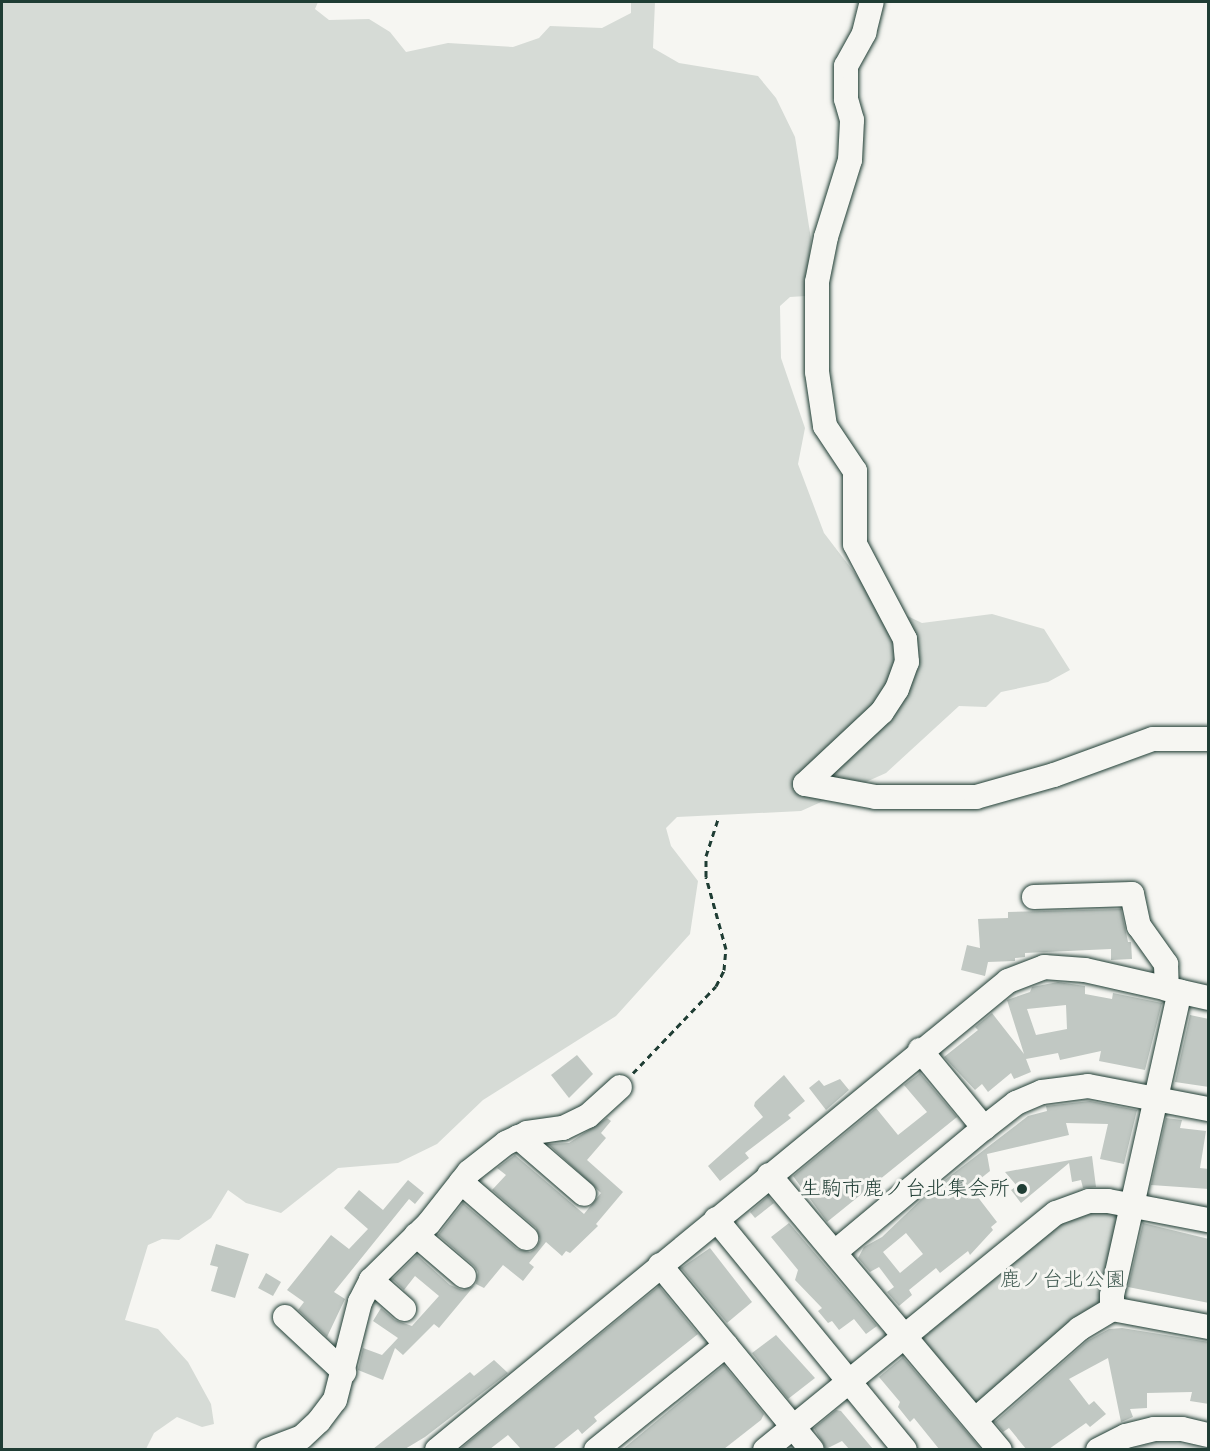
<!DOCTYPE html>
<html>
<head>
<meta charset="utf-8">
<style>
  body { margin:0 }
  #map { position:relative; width:1210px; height:1451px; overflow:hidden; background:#f6f6f2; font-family:"Balsamiq Sans","Klee One",sans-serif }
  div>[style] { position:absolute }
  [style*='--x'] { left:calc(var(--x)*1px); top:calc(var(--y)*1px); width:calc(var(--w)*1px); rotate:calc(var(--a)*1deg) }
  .built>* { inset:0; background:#e6e8e4 }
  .green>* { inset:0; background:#d6dbd6 }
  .building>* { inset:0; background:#c1c8c3 }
  .path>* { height:3px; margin-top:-1.5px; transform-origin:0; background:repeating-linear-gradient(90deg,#1f3d34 0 6px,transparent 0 10.5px) }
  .roads { filter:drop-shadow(0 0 2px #1f3d34) drop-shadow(0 0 2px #1f3d34) }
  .minor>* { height:24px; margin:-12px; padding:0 12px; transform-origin:12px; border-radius:12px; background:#f6f6f2 }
  .dots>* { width:16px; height:16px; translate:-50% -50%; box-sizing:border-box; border:3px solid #f6f6f2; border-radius:50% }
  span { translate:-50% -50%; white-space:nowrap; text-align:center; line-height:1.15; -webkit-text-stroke:6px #f6f6f2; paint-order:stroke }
  .poi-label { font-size:21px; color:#1f3d34 }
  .right { translate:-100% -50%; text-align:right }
  .park-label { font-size:21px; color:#445d54 }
  .frame { position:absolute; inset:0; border:3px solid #1f3d34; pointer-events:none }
</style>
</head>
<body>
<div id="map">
  <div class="built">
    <i style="clip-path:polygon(1155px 1442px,1175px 1443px,1208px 1449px,1132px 1449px)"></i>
  </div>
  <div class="green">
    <i style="clip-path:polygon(2px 2px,318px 2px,315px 9px,329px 20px,369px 19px,390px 32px,406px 52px,448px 43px,513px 47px,539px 38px,550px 26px,602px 28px,631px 13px,631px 2px,655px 2px,653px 48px,679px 63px,758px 76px,776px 98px,795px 137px,811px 239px,806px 296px,790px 297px,780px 306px,781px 358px,805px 428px,798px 464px,824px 533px,876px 601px,922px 623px,992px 614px,1044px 629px,1070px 670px,1048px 682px,1001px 692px,986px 707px,959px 706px,886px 773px,801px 811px,677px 817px,666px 828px,671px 846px,698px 881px,690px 934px,616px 1016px,483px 1100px,437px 1144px,398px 1163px,338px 1168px,281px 1213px,246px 1203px,228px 1190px,211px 1218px,179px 1240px,162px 1239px,148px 1245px,125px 1320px,158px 1329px,188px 1362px,211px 1404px,214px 1424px,202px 1427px,177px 1417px,154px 1433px,146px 1449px,2px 1450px)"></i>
    <i style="clip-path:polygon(1093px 1209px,1123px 1216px,1105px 1310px,976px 1410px,920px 1340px,1059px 1224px)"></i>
  </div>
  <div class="building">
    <i style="clip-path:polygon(1121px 909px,1128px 942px,1131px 942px,1132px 959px,1111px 960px,1111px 949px,1025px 953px,1025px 957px,1015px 958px,1015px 961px,988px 962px,985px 976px,961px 970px,967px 945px,980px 948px,978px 919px,1008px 918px,1008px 912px)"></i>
    <i style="clip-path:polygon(evenodd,1058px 982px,1085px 986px,1085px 994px,1112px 999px,1113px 993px,1162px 1003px,1145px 1070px,1099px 1061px,1101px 1051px,1060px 1060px,1058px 1053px,1026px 1059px,1031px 1072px,1014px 1079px,1011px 1073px,988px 1092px,982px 1084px,975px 1090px,944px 1057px,978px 1030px,975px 1027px,992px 1013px,1024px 1054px,1007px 1000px,1030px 992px,1032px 987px,1058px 982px,1066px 1005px,1067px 1029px,1036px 1035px,1027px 1009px,1066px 1005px)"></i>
    <i style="clip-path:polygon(1190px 1015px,1209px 1019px,1209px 1087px,1175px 1082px)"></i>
    <i style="clip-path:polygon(577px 1055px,593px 1074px,569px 1098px,551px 1075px)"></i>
    <i style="clip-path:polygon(920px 1073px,957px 1117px,827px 1222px,793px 1176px,876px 1108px,898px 1135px,927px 1112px,904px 1085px)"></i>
    <i style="clip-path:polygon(784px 1075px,805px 1101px,788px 1115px,791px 1118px,745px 1153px,749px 1158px,720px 1181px,708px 1166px,763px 1117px,754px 1106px,755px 1102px)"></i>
    <i style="clip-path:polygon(840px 1079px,849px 1090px,826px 1110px,809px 1088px,819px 1080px,824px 1086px)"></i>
    <i style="clip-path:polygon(evenodd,1090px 1101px,1137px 1110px,1124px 1164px,1100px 1159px,1108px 1124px,1066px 1123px,1069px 1135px,987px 1154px,990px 1171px,970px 1187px,997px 1222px,991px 1227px,993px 1230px,970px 1255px,968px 1251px,940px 1273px,936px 1268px,909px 1290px,912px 1295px,899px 1306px,887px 1292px,894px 1287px,879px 1267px,870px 1272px,858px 1258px,864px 1247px,882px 1237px,928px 1193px,1028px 1116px,1047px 1111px,1046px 1106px,1090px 1101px,906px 1233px,923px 1254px,900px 1273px,883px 1252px,906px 1233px)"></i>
    <i style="clip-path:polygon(607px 1118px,611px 1121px,601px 1133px,606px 1138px,587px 1160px,623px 1192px,596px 1224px,598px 1226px,570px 1253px,566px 1251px,562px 1256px,546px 1242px,529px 1263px,534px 1267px,523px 1281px,503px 1265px,484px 1288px,476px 1284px,478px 1272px,474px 1266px,438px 1235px,463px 1203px,517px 1249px,530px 1252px,536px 1248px,540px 1240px,536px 1228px,492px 1190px,506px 1175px,497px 1168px,515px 1155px,584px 1214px,601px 1193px,548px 1144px,569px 1143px)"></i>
    <i style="clip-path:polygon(1166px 1118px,1182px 1120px,1180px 1128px,1206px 1131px,1200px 1168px,1209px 1169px,1209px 1189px,1151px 1185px)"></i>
    <i style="clip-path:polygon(1092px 1156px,1096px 1187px,1083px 1188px,1081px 1180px,1072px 1182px,1069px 1163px,1021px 1203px,1011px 1190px,1017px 1186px,1005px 1172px)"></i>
    <i style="clip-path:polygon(408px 1180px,424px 1193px,415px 1204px,409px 1199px,334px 1292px,345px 1299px,327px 1337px,298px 1310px,304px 1302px,287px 1290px,331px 1235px,349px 1249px,368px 1229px,344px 1208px,359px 1190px,383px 1210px)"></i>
    <i style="clip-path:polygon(768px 1196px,774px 1203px,755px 1218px,750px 1212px)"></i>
    <i style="clip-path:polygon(789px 1223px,877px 1326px,866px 1334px,854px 1319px,839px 1330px,832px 1321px,828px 1323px,818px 1311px,822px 1308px,795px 1280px,798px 1270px,771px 1237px)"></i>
    <i style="clip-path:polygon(1143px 1223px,1209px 1239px,1209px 1303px,1128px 1287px)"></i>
    <i style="clip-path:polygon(216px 1244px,249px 1254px,235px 1298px,211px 1291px,218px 1267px,210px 1265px)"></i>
    <i style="clip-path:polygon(710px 1248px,752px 1302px,727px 1323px,681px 1268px)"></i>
    <i style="clip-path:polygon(417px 1255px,450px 1285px,462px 1290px,474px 1286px,439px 1328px,434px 1324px,403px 1355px,395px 1348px,383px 1380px,358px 1370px,363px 1348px,382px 1355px,398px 1338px,373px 1321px,381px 1308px,395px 1320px,412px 1326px,439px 1296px,415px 1276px,404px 1290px,392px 1279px)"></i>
    <i style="clip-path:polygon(266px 1273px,281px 1282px,273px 1296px,258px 1288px)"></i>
    <i style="clip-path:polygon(659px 1286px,698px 1334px,594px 1417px,597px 1421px,582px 1434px,578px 1429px,553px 1449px,521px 1449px,508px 1435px,490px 1449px,460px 1449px)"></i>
    <i style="clip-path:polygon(1122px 1328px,1209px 1342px,1209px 1404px,1190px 1401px,1192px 1392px,1147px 1393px,1147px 1408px,1130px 1409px,1133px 1417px,1121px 1422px,1108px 1358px,1069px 1379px,1089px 1405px,1094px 1401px,1106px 1414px,1090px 1427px,1086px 1423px,1049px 1449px,1026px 1449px,1009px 1428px,1003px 1432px,995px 1422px,1087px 1341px,1109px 1329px)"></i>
    <i style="clip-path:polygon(776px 1335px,815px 1378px,788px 1399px,752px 1353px)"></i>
    <i style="clip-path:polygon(903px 1357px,981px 1449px,939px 1449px,914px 1418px,910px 1422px,898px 1407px,900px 1402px,879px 1377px)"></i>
    <i style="clip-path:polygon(494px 1360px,508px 1373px,425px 1437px,405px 1449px,373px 1449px,470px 1372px,474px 1376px)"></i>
    <i style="clip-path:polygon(724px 1365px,764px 1414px,761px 1420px,724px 1449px,623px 1449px)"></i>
    <i style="clip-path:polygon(836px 1410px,841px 1411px,873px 1449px,849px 1449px,842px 1441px,826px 1449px,814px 1428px)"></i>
  </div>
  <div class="path">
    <i style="--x:633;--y:1073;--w:120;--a:-46.3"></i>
    <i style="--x:716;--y:986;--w:18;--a:-63"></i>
    <i style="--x:724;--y:970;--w:21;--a:-85"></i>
    <i style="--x:726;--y:949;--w:75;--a:-105.5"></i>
    <i style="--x:706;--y:877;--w:21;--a:-90"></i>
    <i style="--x:706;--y:856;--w:38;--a:-72"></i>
  </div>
  <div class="roads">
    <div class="minor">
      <i style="--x:805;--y:784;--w:105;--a:-43.1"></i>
      <i style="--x:882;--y:712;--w:27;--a:-57"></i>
      <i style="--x:897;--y:689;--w:29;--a:-70"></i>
      <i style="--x:907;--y:662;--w:23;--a:-95"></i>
      <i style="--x:905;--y:639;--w:107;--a:-117.8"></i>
      <i style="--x:855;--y:544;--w:73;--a:-90"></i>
      <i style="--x:855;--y:471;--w:54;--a:-123.7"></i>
      <i style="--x:825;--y:426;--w:55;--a:-98.4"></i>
      <i style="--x:817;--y:372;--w:90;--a:-90"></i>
      <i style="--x:817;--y:282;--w:46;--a:-78.7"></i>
      <i style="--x:826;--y:237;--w:81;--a:-72.7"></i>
      <i style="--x:850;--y:160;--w:40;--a:-87.1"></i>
      <i style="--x:852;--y:120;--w:22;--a:-106"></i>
      <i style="--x:846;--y:99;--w:33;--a:-90"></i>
      <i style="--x:846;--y:66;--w:38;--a:-61"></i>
      <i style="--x:864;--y:33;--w:32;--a:-76"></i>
      <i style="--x:805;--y:784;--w:72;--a:10.4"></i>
      <i style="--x:876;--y:797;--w:100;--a:0"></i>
      <i style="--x:976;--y:797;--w:81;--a:-15.8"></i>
      <i style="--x:1054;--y:775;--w:105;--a:-20"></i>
      <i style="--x:1153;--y:739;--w:55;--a:0"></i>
      <i style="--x:1034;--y:897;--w:98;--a:-1.8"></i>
      <i style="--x:1132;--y:894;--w:33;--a:78"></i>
      <i style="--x:1139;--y:926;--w:47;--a:54.6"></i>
      <i style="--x:1166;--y:964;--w:25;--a:88"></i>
      <i style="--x:920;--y:1050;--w:101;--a:50.6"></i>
      <i style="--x:518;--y:1137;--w:87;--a:40.8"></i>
      <i style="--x:769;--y:1175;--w:359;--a:50"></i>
      <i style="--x:461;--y:1182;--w:86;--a:40.7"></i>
      <i style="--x:716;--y:1219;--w:298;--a:50.7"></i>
      <i style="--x:416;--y:1235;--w:63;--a:40.5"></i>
      <i style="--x:835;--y:1252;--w:194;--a:-39.8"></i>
      <i style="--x:984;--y:1128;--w:41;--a:-38"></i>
      <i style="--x:1016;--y:1103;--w:28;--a:-23"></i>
      <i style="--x:1042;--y:1092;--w:46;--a:-7.4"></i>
      <i style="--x:1088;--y:1086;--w:122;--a:10.9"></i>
      <i style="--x:660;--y:1265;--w:239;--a:50.6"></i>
      <i style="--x:371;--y:1280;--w:44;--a:41.3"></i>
      <i style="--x:1112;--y:1309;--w:14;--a:-90"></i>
      <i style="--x:1112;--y:1295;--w:311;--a:-77.4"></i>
      <i style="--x:285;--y:1317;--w:81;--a:43"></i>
      <i style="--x:976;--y:1419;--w:137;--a:-41.1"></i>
      <i style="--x:1079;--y:1329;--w:39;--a:-31"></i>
      <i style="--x:1112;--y:1309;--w:98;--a:10.6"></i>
      <i style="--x:268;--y:1450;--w:36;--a:-21"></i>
      <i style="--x:302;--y:1437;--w:23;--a:-43"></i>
      <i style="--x:319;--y:1421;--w:26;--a:-53"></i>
      <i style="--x:335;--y:1400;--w:101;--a:-75.7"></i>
      <i style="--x:360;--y:1302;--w:25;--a:-63"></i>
      <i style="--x:371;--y:1280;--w:81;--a:-44.5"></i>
      <i style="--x:429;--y:1223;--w:65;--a:-51.9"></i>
      <i style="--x:469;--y:1172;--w:47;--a:-38.1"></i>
      <i style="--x:506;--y:1143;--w:23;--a:-25"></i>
      <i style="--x:527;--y:1133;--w:36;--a:-8"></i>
      <i style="--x:563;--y:1128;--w:28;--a:-26"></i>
      <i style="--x:588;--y:1116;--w:43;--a:-42.2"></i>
      <i style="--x:437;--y:1450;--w:739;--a:-39.4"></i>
      <i style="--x:1008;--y:981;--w:39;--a:-21"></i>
      <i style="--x:1044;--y:967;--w:41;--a:4.2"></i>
      <i style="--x:1085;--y:970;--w:126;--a:12.8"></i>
      <i style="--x:596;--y:1450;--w:167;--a:-38.9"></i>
      <i style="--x:765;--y:1450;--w:375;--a:-39.2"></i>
      <i style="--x:1056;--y:1213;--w:35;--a:-20"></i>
      <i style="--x:1089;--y:1201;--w:19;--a:0"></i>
      <i style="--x:1108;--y:1201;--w:102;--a:10.8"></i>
      <i style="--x:1098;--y:1450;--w:31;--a:-27"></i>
      <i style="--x:1126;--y:1436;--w:29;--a:-14"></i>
      <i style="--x:1154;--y:1429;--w:28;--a:0"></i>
      <i style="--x:1182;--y:1429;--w:27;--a:13"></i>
    </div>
  </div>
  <div class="dots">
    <i style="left:1022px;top:1189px;background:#1f3d34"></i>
  </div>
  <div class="poi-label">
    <span class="right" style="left:1010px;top:1189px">生駒市鹿ノ台北集会所</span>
  </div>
  <div class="park-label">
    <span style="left:1063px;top:1280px">鹿ノ台北公園</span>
  </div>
  <div class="frame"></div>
</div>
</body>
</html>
